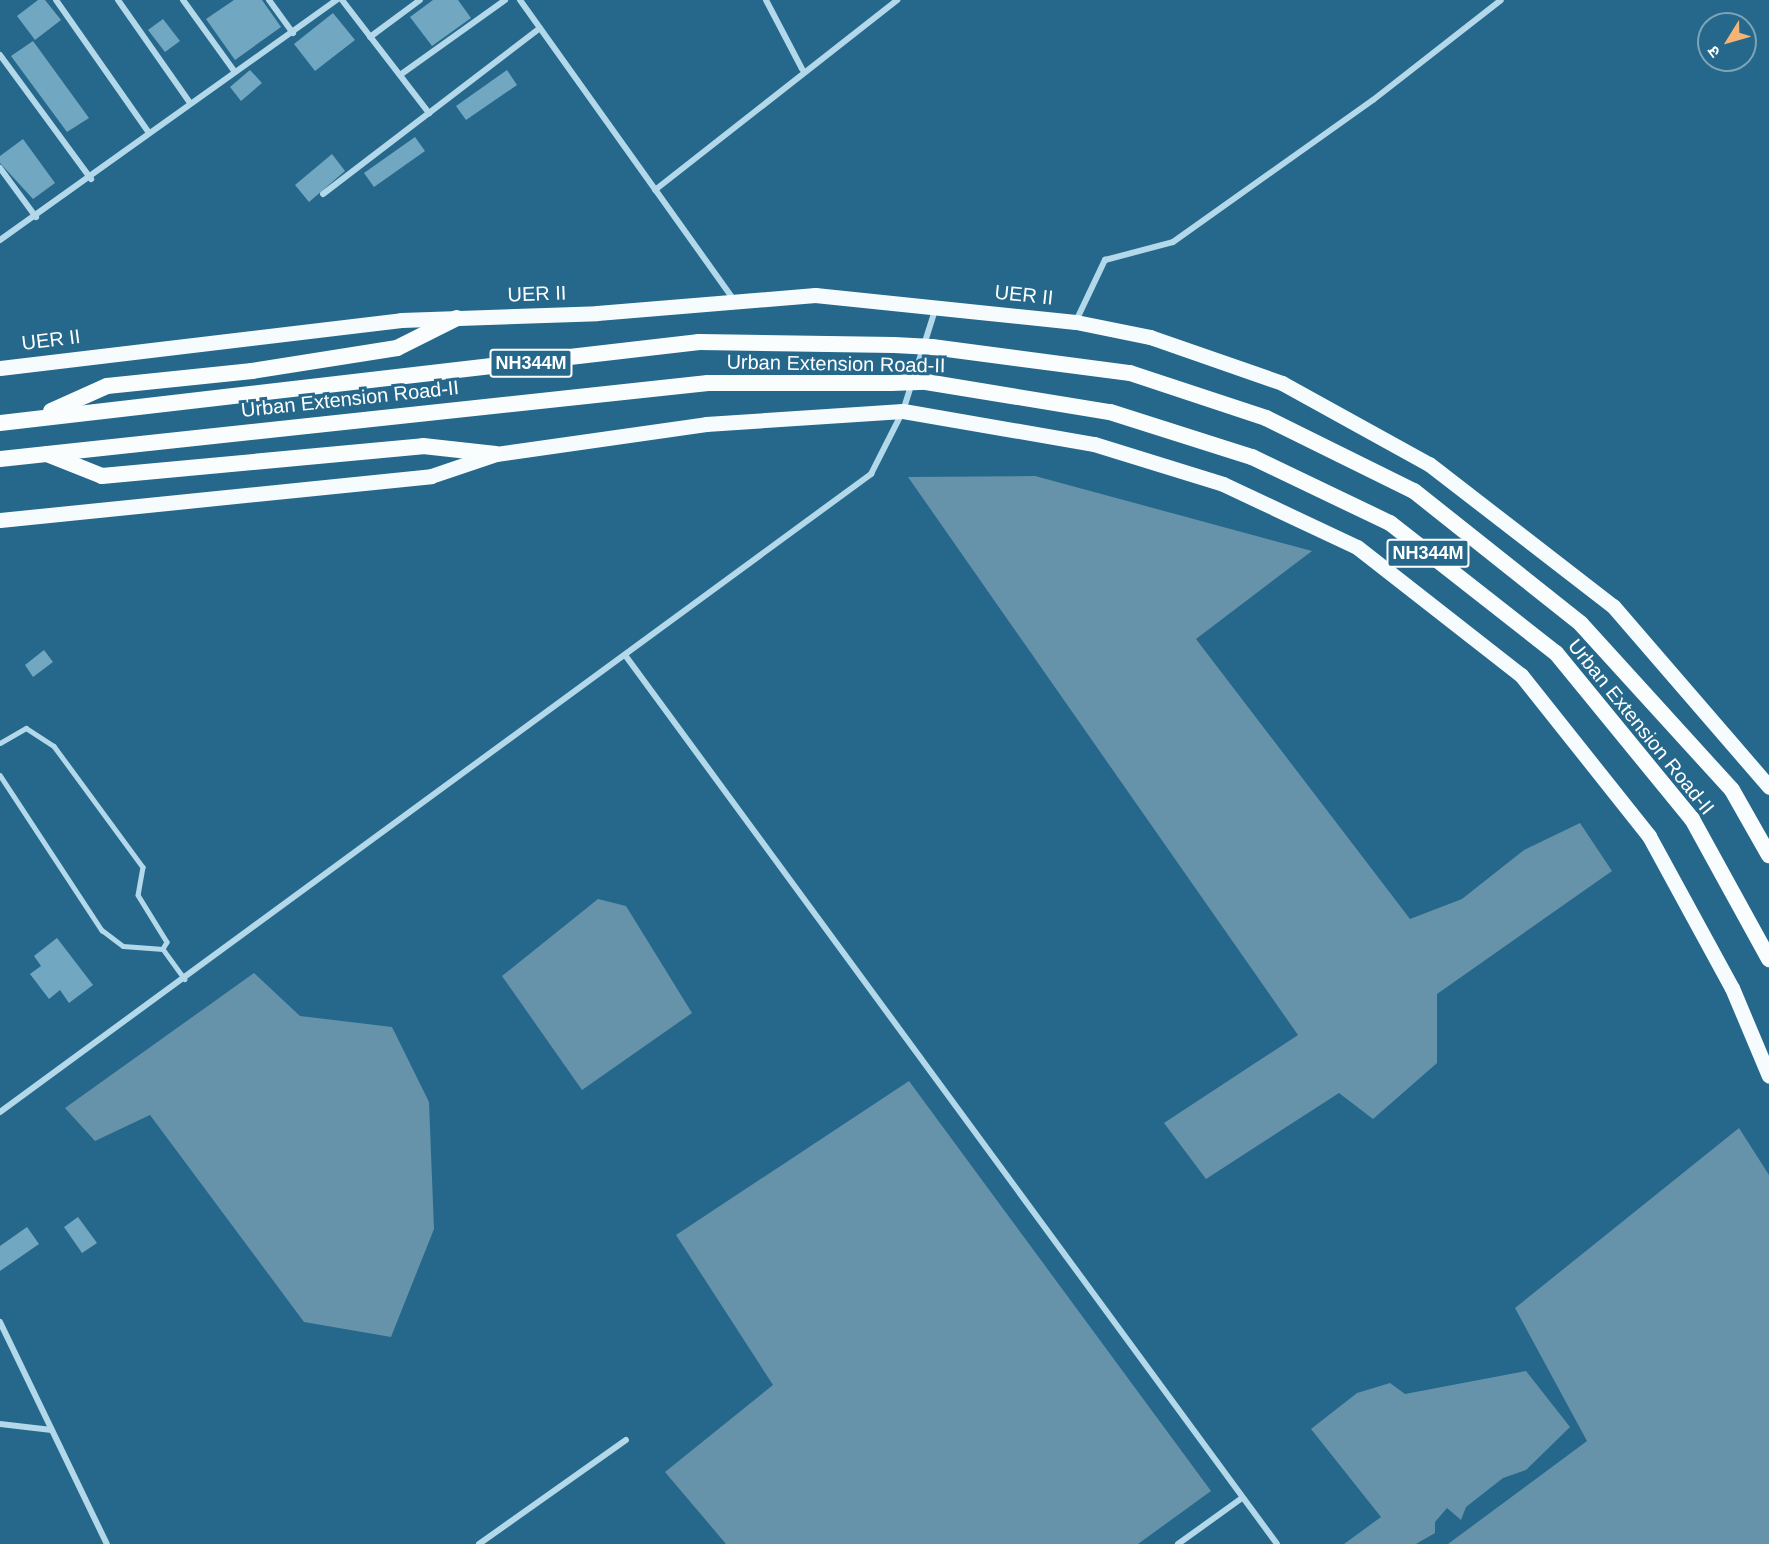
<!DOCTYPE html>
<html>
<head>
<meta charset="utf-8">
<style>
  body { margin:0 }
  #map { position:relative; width:1769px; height:1544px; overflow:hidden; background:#25688b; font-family:Arial,"Noto Sans Devanagari",sans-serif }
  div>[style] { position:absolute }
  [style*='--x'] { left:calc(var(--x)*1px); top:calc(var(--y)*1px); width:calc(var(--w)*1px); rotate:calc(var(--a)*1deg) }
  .water>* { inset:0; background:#6693aa }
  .building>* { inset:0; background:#72a7c2 }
  .service>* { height:4.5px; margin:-2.25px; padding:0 2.25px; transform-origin:2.25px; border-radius:2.25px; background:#b2d8ea }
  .minor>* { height:6px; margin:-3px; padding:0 3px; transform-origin:3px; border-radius:3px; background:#b2d8ea }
  .primary>* { height:15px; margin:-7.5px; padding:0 7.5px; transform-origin:7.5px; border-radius:7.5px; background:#f6fbfe }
  .trunk>* { height:16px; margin:-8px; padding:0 8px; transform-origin:8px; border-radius:8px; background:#fafdfe }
  .trunk-bridge>* { height:16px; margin:-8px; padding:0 8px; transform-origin:8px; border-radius:8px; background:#fafdfe }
  span { translate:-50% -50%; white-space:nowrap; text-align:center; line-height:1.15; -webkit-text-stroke:6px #25688b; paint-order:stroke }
  .shield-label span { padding:2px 4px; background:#25688b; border:2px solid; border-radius:4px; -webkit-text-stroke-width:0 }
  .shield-label { font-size:18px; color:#fff; font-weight:700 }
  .street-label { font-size:20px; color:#fff }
  .north { position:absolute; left:1697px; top:12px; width:60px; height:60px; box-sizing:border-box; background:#25688b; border:2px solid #7ca4b9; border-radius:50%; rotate:233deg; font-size:16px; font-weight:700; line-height:24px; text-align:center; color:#fff }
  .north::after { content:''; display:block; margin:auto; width:21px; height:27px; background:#f4b476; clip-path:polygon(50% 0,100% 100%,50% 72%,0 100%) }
</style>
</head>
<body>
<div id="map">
  <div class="water">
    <i style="clip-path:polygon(1035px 476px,1312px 551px,1196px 639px,1410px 919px,1462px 899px,1524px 850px,1580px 823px,1612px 871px,1437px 994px,1437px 1063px,1373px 1119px,1339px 1093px,1206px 1179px,1164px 1123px,1298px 1035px,908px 477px)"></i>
    <i style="clip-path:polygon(598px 899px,626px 906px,692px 1013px,582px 1090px,502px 976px)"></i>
    <i style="clip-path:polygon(254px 973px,300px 1016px,392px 1027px,429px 1102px,434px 1229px,391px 1337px,304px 1322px,150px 1115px,95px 1141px,65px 1108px)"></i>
    <i style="clip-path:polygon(909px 1081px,1211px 1491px,1138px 1544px,726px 1544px,665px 1472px,773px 1385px,676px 1235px)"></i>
    <i style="clip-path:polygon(1739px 1128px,1769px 1175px,1769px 1544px,1448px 1544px,1587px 1441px,1515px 1308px)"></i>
    <i style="clip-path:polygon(1526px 1371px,1570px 1427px,1526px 1470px,1503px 1478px,1466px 1507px,1461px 1520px,1447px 1508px,1435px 1522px,1435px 1533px,1416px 1544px,1344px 1544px,1381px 1517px,1311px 1429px,1357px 1393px,1390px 1383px,1405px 1394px)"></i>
  </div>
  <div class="building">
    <i style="clip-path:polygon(38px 0,45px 0,61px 20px,35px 40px,17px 16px)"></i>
    <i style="clip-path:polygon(234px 0,262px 0,281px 27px,235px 60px,206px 19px)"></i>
    <i style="clip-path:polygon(433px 0,458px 0,471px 18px,432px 46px,410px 17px)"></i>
    <i style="clip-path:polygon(333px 13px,355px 40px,315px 71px,294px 44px)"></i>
    <i style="clip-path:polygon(163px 19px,180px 41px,165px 52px,148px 30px)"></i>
    <i style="clip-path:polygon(33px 41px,89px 118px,67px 132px,11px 56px)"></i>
    <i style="clip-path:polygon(250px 70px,262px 83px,241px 101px,230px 87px)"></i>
    <i style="clip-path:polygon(507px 70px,517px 85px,466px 120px,456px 106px)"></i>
    <i style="clip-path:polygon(415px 137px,425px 151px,374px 187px,364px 173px)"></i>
    <i style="clip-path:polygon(23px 139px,55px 183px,33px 199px,0 163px,0 156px)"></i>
    <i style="clip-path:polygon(332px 154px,345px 171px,309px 202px,295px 185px)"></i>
    <i style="clip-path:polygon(44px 650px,53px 662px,33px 677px,25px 665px)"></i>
    <i style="clip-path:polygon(57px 938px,93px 985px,69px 1003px,60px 990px,49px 999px,30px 974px,41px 966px,34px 956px)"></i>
    <i style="clip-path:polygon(78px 1217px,97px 1243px,82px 1253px,64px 1227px)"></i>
    <i style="clip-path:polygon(27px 1227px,39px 1244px,0 1271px,0 1246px)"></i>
  </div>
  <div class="service">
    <i style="--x:0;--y:743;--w:30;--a:-30"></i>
    <i style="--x:26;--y:728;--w:33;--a:33"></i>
    <i style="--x:54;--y:746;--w:150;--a:53.7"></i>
    <i style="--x:143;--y:867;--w:28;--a:100"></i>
    <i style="--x:138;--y:895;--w:55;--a:58.3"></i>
    <i style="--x:167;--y:942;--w:8;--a:120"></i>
    <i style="--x:0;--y:775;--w:186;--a:56.7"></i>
    <i style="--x:102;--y:930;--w:26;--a:37"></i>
    <i style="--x:123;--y:946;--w:40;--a:4.3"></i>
    <i style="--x:163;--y:949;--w:37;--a:54"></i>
  </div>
  <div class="minor">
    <i style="--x:56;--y:0;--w:162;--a:55"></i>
    <i style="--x:118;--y:0;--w:126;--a:55"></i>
    <i style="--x:183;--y:0;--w:89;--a:54.2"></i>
    <i style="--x:269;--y:0;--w:41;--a:54"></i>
    <i style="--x:342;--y:0;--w:143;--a:52.4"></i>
    <i style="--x:520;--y:0;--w:369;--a:54.5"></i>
    <i style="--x:766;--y:0;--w:78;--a:62.4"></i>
    <i style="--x:370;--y:37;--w:62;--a:-36.5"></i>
    <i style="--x:0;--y:55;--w:154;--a:53.7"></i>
    <i style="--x:400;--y:75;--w:129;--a:-35.5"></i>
    <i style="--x:0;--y:168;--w:61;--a:53.7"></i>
    <i style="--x:655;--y:190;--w:308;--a:-38.1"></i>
    <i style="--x:323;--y:194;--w:273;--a:-37.4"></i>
    <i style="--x:0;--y:240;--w:414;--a:-35.5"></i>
    <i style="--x:1076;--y:321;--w:68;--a:-64.6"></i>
    <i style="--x:1105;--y:260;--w:70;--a:-14.8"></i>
    <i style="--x:1173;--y:242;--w:245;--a:-35.4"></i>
    <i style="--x:1373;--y:100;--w:162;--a:-38"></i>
    <i style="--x:625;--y:655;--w:1102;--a:53.74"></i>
    <i style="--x:0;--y:1112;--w:1080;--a:-36.22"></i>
    <i style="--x:871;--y:474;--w:71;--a:-63.1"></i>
    <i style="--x:903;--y:411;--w:109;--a:-72.4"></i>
    <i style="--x:0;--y:1322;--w:246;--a:64.3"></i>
    <i style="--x:0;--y:1424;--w:52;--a:6.6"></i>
    <i style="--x:479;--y:1544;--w:180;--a:-35.3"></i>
    <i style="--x:1178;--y:1544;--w:79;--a:-35.7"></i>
  </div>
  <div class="primary">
    <i style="--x:0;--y:368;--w:404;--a:-6.8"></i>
    <i style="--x:401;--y:320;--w:196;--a:-2"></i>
    <i style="--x:597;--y:313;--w:219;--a:-4.7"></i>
    <i style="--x:815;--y:295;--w:262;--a:5.9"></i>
    <i style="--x:1076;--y:322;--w:76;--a:11.5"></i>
    <i style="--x:1150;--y:337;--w:140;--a:19.2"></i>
    <i style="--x:1282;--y:383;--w:168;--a:28.9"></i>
    <i style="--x:1429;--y:464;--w:232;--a:37.7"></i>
    <i style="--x:1613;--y:606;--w:239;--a:49.2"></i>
    <i style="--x:0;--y:520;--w:433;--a:-5.8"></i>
    <i style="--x:431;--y:476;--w:69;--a:-18.7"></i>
    <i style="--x:496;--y:454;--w:212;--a:-8.1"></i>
    <i style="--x:706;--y:424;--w:197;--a:-3.8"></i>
    <i style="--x:903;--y:411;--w:194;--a:9.8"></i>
    <i style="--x:1094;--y:444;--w:135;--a:17.2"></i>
    <i style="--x:1223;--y:484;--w:148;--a:25.2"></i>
    <i style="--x:1357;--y:547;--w:208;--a:38"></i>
    <i style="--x:1521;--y:675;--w:206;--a:51.5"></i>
    <i style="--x:1649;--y:836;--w:173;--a:61.4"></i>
    <i style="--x:1732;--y:988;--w:95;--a:67.2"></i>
  </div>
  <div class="trunk">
    <i style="--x:932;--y:347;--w:200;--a:7.5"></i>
    <i style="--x:1130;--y:373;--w:143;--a:18.3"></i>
    <i style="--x:1266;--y:418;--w:165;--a:26.3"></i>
    <i style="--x:1414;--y:491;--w:213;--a:38.5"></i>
    <i style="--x:1581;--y:624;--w:224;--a:47.7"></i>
    <i style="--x:1732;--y:790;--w:75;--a:60.4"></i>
    <i style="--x:926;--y:382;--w:186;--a:9.3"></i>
    <i style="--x:1110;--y:412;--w:149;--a:17.6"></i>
    <i style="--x:1252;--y:457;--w:153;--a:25.6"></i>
    <i style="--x:1390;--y:523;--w:211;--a:38.1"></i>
    <i style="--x:1556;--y:653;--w:215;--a:50.7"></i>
    <i style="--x:1692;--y:819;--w:160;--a:61.2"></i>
    <i style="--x:51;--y:411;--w:61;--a:-24.1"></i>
    <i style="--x:107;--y:386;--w:146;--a:-5.9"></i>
    <i style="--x:252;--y:371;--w:147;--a:-9"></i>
    <i style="--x:397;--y:348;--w:67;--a:-26.6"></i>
    <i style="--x:0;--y:423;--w:704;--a:-6.61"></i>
    <i style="--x:699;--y:342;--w:195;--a:0.9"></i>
    <i style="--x:47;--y:454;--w:59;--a:21.8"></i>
    <i style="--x:102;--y:476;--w:322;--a:-5.3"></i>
    <i style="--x:423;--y:446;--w:73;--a:6.3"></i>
    <i style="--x:0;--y:459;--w:712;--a:-6.13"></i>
    <i style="--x:708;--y:383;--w:183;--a:0"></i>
  </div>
  <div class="trunk-bridge">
    <i style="--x:894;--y:345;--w:38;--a:3"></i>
    <i style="--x:891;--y:383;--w:35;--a:-2"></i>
  </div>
  <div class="shield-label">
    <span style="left:531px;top:363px">NH344M</span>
    <span style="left:1428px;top:553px">NH344M</span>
  </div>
  <div class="street-label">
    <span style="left:537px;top:294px;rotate:-2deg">UER II</span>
    <span style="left:1024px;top:295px;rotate:6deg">UER II</span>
    <span style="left:51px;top:340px;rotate:-7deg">UER II</span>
    <span style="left:836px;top:364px;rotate:1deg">Urban Extension Road-II</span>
    <span style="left:350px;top:399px;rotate:-6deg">Urban Extension Road-II</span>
    <span style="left:1641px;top:727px;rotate:51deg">Urban Extension Road-II</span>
  </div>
  <div class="north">उ</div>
</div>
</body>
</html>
